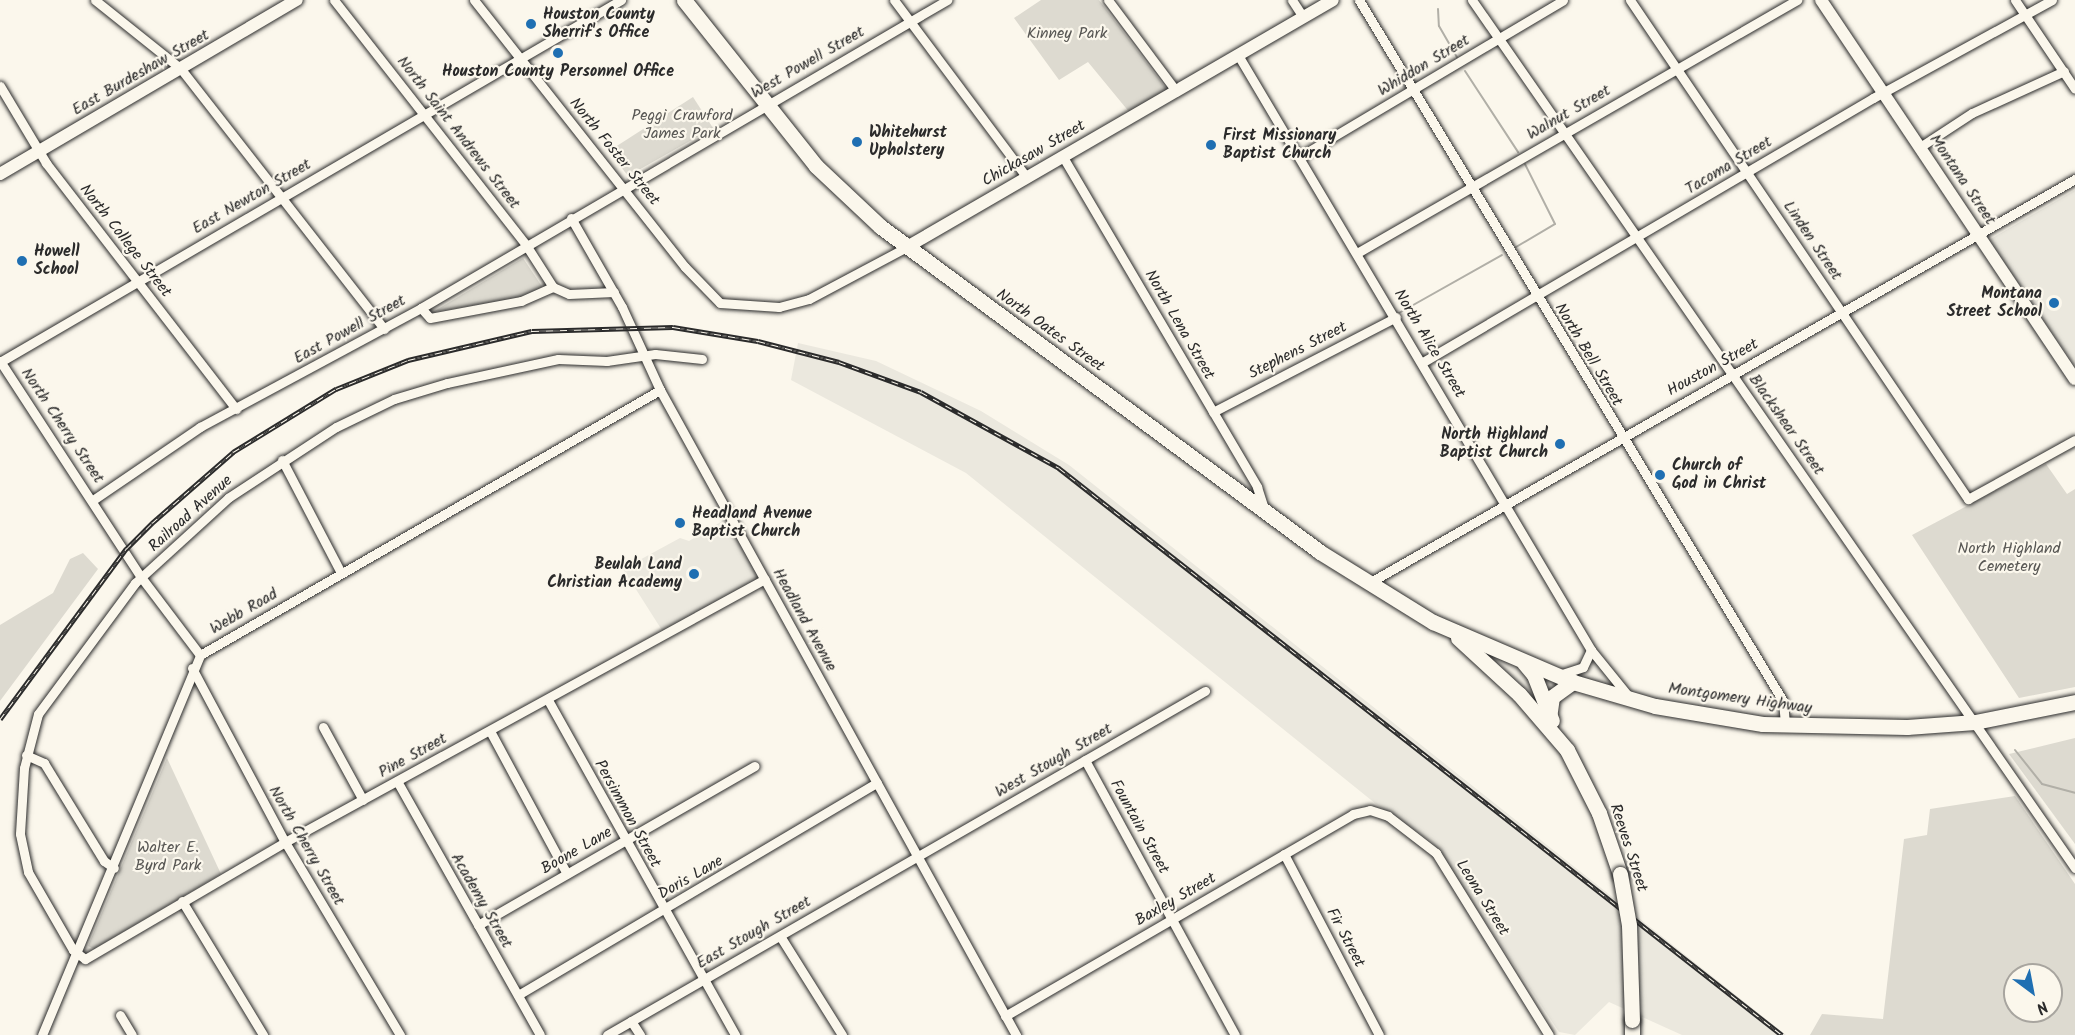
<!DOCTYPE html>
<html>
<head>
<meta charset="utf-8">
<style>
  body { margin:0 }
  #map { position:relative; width:2075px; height:1035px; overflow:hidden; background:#fbf7ec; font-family:Kalam,sans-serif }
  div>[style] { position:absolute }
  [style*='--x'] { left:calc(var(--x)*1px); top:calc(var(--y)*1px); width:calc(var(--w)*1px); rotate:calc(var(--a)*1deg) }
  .built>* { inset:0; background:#ebe8de }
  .green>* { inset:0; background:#dddad0 }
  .stream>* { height:2px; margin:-1px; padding:0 1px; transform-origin:1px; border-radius:1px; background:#b1afa7 }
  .roads { filter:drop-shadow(0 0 2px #2b2b2b) drop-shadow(0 0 2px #2b2b2b) }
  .minor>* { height:9px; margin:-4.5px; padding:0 4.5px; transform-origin:4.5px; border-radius:4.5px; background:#fbf7ec }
  .tertiary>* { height:12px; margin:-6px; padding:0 6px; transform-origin:6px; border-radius:6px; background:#fbf7ec }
  .primary>* { height:15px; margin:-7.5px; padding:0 7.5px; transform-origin:7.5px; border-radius:7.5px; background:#fbf7ec }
  .rail>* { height:4.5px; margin-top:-2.25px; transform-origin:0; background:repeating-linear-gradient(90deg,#fbf7ec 0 7px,#2b2b2b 0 14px); box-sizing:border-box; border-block:2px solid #2b2b2b }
  .bridges { filter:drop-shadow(0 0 2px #2b2b2b) drop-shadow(0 0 2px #2b2b2b) }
  .primary-bridge>* { height:15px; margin:-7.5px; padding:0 7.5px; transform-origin:7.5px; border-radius:7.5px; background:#fbf7ec }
  .dots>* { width:16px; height:16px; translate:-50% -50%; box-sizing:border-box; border:3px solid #fbf7ec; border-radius:50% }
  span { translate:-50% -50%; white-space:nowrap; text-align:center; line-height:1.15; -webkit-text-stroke:4.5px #fbf7ec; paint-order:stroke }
  .poi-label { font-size:16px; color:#2b2b2b; font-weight:700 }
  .left { translate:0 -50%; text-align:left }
  .right { translate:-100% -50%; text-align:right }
  .park-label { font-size:16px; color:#585754 }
  .street-label { font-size:16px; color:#2b2b2b }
  .north { position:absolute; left:2003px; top:963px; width:60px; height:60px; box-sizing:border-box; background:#fbf7ec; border:2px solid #a8a59f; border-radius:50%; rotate:148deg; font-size:16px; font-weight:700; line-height:24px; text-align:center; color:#2b2b2b }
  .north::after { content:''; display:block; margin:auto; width:21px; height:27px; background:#1f6fb2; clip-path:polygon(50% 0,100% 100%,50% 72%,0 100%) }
</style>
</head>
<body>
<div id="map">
  <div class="built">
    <i style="clip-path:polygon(2075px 190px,2075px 366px,1989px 240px)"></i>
    <i style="clip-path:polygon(798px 343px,876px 361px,981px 411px,1069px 465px,1786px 1035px,1682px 1035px,1609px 1002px,1575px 1035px,1559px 1032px,1432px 842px,1376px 804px,966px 473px,791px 380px)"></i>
    <i style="clip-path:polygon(729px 517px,765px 579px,665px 635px,623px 569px,680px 538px,689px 541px)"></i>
  </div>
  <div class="green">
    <i style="clip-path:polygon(1041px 0,1099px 0,1168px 91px,1130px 113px,1088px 62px,1059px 80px,1014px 18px)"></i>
    <i style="clip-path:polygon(693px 97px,713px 128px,628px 176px,609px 151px)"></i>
    <i style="clip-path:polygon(523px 258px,543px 288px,519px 298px,433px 312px)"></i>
    <i style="clip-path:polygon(2046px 464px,2067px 494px,2075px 489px,2075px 687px,2019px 698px,1912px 535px)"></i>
    <i style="clip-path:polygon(83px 553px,98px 569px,0 701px,0 625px,53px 593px,70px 559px)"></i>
    <i style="clip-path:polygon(2075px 738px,2075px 844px,2009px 754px)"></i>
    <i style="clip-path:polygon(167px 758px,221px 874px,94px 949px,88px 946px)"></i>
    <i style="clip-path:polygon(evenodd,2015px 796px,2075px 884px,2075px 1035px,1810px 1035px,1822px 1014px,1883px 1019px,1904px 839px,1927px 835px,1930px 809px,2015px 796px,2015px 975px,2051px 975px,2051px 1011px,2015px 1011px,2015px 975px)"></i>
  </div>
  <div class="stream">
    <i style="--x:1438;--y:9;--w:17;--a:87"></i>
    <i style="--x:1439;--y:26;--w:36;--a:60"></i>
    <i style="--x:1465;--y:71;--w:97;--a:56.8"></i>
    <i style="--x:1516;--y:247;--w:45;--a:-30.5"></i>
    <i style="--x:1555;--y:224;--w:67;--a:-116.6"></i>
    <i style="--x:1399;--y:313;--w:118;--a:-29.4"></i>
    <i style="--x:2015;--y:750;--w:43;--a:51.5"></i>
    <i style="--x:2042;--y:784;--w:34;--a:15"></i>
  </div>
  <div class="roads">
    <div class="minor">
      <i style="--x:95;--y:0;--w:110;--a:38.7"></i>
      <i style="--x:181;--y:69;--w:330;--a:52"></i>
      <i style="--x:334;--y:0;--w:311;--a:51.9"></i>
      <i style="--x:526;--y:245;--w:50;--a:57.3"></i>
      <i style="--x:553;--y:287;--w:17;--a:24"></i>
      <i style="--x:569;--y:294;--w:45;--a:-2.5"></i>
      <i style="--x:474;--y:0;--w:340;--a:51.7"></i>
      <i style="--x:685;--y:267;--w:50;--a:45.8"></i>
      <i style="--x:720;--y:303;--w:59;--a:3.9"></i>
      <i style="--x:779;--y:307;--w:31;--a:-15"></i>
      <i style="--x:809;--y:299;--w:111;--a:-28"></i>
      <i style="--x:894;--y:0;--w:222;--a:53.2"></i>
      <i style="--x:1108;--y:0;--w:114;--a:53.2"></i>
      <i style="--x:1292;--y:0;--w:20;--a:57"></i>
      <i style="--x:1359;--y:0;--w:819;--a:58.83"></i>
      <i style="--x:1783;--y:701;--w:25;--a:85"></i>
      <i style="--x:1472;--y:0;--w:1057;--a:55.21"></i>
      <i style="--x:1630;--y:0;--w:603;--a:55.89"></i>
      <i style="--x:1968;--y:499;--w:122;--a:-28.9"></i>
      <i style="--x:2015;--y:0;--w:107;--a:56"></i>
      <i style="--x:1238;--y:55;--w:692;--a:59.32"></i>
      <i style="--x:1591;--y:650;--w:60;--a:51"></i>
      <i style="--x:0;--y:86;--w:90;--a:59.1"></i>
      <i style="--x:46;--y:163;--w:311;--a:52.3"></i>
      <i style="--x:1920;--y:147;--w:62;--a:-33.2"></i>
      <i style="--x:1972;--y:113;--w:101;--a:-24.5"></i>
      <i style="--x:1063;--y:157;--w:383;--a:59.5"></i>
      <i style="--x:1257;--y:487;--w:23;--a:72"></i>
      <i style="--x:1299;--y:157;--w:307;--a:-30.7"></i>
      <i style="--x:571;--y:218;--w:103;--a:60.2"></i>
      <i style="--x:622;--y:307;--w:91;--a:65.4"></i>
      <i style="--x:660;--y:390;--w:737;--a:61.1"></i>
      <i style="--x:1357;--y:253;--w:508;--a:-29.9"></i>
      <i style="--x:421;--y:308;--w:13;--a:48"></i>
      <i style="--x:430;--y:318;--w:93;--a:-10.6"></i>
      <i style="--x:521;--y:301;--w:35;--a:-24"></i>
      <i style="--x:702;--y:359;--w:47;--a:-173.9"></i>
      <i style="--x:655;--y:354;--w:49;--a:171.7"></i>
      <i style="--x:607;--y:361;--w:49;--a:-177.7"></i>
      <i style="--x:558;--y:359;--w:114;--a:167.8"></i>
      <i style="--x:447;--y:383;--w:55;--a:163.2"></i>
      <i style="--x:394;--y:399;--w:64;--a:154.2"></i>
      <i style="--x:336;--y:427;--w:129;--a:146.7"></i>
      <i style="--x:228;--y:498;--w:126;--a:137.6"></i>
      <i style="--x:135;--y:583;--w:163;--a:126.5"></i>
      <i style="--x:38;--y:714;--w:56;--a:104.5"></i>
      <i style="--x:24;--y:768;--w:66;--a:93.5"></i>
      <i style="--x:20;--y:834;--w:39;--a:78"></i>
      <i style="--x:28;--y:872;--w:90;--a:60"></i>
      <i style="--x:73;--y:950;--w:15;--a:37"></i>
      <i style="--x:85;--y:959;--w:232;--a:-30.3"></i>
      <i style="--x:285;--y:842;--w:547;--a:-28.72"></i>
      <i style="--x:0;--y:361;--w:258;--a:56.9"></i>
      <i style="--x:141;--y:577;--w:98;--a:52.9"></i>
      <i style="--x:0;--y:362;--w:719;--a:-30.24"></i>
      <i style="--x:1423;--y:362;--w:522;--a:-30.4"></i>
      <i style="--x:1873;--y:98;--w:204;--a:-28.7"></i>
      <i style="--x:1213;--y:412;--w:206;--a:-27.4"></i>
      <i style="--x:282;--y:460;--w:127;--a:62.4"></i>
      <i style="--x:93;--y:500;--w:130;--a:-34.3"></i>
      <i style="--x:200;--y:427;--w:251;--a:-28.3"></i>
      <i style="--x:421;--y:308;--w:610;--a:-30.35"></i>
      <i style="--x:1367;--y:584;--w:816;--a:-29.77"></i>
      <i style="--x:192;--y:668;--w:197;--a:61.9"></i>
      <i style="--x:285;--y:842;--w:225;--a:59.2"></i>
      <i style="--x:1559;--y:675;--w:25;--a:-18"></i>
      <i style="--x:1583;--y:667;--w:19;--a:-65"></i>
      <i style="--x:548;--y:700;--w:384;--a:60.8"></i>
      <i style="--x:323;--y:727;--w:83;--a:61.3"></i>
      <i style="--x:490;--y:731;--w:162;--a:61.7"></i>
      <i style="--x:26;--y:755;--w:20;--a:24"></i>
      <i style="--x:44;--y:763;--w:115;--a:58.5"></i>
      <i style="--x:104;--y:861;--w:12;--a:35"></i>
      <i style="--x:1085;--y:760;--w:313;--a:61.4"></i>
      <i style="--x:397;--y:781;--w:291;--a:60.6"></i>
      <i style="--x:1284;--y:854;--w:204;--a:62.3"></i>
      <i style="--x:182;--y:901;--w:157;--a:58.8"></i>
      <i style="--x:478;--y:925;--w:319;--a:-29.9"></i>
      <i style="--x:780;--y:936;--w:117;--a:57.9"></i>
      <i style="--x:518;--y:995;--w:417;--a:-30.6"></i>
      <i style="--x:120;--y:1015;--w:23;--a:59"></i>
      <i style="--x:1005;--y:1016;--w:402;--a:-30.1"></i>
      <i style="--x:1353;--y:814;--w:17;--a:-13"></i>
      <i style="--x:1370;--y:810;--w:19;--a:18"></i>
      <i style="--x:1388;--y:816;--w:61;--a:37.6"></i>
      <i style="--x:1436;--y:853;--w:214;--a:58.2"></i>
      <i style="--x:631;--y:1021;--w:17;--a:57"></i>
      <i style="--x:42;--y:1035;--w:412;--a:-67.4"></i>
      <i style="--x:200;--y:655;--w:531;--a:-29.95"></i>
      <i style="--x:607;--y:1035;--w:690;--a:-29.91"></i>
    </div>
    <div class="tertiary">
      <i style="--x:1821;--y:0;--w:456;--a:56.2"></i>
      <i style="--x:0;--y:174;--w:344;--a:-30.4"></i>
      <i style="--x:907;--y:247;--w:492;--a:-30.1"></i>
    </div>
    <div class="primary">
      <i style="--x:684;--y:0;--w:212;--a:51.5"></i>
      <i style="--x:816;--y:166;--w:89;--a:43.2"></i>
      <i style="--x:881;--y:227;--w:546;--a:36.51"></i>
      <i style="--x:1320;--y:552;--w:133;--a:31.8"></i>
      <i style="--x:1433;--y:622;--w:152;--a:23.2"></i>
      <i style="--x:1573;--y:682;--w:85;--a:16.3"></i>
      <i style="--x:1655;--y:706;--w:109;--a:9.5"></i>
      <i style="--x:1763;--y:724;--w:144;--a:1.2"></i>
      <i style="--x:1907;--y:727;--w:68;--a:-4.2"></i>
      <i style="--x:1975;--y:722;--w:102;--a:-11.3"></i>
      <i style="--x:1458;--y:638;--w:83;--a:42.6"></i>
      <i style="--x:1519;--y:694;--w:74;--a:49.4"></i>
      <i style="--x:1567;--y:750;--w:71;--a:63.1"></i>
      <i style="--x:1599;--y:813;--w:65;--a:71"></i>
      <i style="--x:1524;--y:663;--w:16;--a:50"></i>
      <i style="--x:1534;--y:675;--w:49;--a:68.6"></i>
      <i style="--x:1549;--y:718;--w:21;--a:-82"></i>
      <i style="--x:1552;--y:697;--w:26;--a:-36"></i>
      <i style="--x:1632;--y:1020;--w:15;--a:90"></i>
    </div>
  </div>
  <div class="rail">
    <i style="--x:0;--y:719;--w:212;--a:-53.5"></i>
    <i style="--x:126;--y:549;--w:37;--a:-45"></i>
    <i style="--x:152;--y:523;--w:108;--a:-41.2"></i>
    <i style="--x:233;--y:452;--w:121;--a:-31.5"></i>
    <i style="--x:336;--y:389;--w:78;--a:-21.9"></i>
    <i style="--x:408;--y:360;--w:127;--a:-13.2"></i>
    <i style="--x:532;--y:331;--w:141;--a:-1.6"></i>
    <i style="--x:673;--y:327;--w:86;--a:9.4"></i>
    <i style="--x:758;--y:341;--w:84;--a:14.5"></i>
    <i style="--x:839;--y:362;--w:87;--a:20.1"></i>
    <i style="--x:921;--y:392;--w:158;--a:28.8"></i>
    <i style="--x:1059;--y:468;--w:919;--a:38.1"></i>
  </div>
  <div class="bridges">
    <div class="primary-bridge">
      <i style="--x:1620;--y:874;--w:52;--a:80"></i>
      <i style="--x:1629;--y:925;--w:95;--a:88.2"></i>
    </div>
  </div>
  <div class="dots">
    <i style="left:531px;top:24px;background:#1f6fb2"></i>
    <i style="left:558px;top:53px;background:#1f6fb2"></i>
    <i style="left:857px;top:142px;background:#1f6fb2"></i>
    <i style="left:1211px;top:145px;background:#1f6fb2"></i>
    <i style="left:22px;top:261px;background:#1f6fb2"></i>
    <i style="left:2054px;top:303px;background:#1f6fb2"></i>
    <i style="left:1560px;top:444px;background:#1f6fb2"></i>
    <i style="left:1660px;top:475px;background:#1f6fb2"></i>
    <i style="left:680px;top:523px;background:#1f6fb2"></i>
    <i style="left:694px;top:574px;background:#1f6fb2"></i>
  </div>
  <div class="poi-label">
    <span class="left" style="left:543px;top:24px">Houston County<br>Sherrif's Office</span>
    <span style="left:558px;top:72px">Houston County Personnel Office</span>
    <span class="left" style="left:869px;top:142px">Whitehurst<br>Upholstery</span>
    <span class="left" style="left:1223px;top:145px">First Missionary<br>Baptist Church</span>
    <span class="left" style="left:34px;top:261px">Howell<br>School</span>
    <span class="right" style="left:2042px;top:303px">Montana<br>Street School</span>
    <span class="right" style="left:1548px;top:444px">North Highland<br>Baptist Church</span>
    <span class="left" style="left:1672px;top:475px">Church of<br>God in Christ</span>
    <span class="left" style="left:692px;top:523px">Headland Avenue<br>Baptist Church</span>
    <span class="right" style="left:682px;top:574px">Beulah Land<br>Christian Academy</span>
  </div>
  <div class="park-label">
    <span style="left:1067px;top:34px">Kinney Park</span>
    <span style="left:682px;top:125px">Peggi Crawford<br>James Park</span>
    <span style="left:2009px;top:558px">North Highland<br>Cemetery</span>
    <span style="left:168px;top:857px">Walter E.<br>Byrd Park</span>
  </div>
  <div class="street-label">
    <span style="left:808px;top:63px;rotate:-30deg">West Powell Street</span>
    <span style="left:1424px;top:66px;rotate:-31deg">Whiddon Street</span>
    <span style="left:141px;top:73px;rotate:-30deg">East Burdeshaw Street</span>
    <span style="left:1569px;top:113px;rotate:-30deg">Walnut Street</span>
    <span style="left:458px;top:133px;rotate:52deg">North Saint Andrews Street</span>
    <span style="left:614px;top:152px;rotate:51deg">North Foster Street</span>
    <span style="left:1034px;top:154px;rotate:-30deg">Chickasaw Street</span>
    <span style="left:1729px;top:166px;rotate:-31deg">Tacoma Street</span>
    <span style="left:1962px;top:180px;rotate:56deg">Montana Street</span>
    <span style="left:252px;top:197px;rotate:-30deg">East Newton Street</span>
    <span style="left:125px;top:241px;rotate:52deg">North College Street</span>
    <span style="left:1812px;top:241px;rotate:56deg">Linden Street</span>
    <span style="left:1179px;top:325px;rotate:60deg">North Lena Street</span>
    <span style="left:350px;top:330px;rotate:-29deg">East Powell Street</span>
    <span style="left:1050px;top:331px;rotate:36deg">North Oates Street</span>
    <span style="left:1429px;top:344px;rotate:59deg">North Alice Street</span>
    <span style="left:1298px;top:351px;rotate:-27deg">Stephens Street</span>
    <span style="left:1588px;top:355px;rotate:59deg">North Bell Street</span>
    <span style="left:1713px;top:368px;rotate:-29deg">Houston Street</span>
    <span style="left:1786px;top:425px;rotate:55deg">Blackshear Street</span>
    <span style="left:62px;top:426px;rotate:56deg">North Cherry Street</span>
    <span style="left:191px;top:514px;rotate:-42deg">Railroad Avenue</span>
    <span style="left:244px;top:612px;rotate:-30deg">Webb Road</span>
    <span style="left:804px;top:620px;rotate:61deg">Headland Avenue</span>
    <span style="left:1740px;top:699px;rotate:8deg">Montgomery Highway</span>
    <span style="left:413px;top:756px;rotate:-29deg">Pine Street</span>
    <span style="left:1054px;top:761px;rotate:-30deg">West Stough Street</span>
    <span style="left:627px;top:814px;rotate:61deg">Persimmon Street</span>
    <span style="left:1139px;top:827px;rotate:61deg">Fountain Street</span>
    <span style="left:306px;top:846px;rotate:60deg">North Cherry Street</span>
    <span style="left:1628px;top:848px;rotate:72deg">Reeves Street</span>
    <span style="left:577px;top:851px;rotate:-30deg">Boone Lane</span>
    <span style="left:691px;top:878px;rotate:-30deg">Doris Lane</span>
    <span style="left:1482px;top:898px;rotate:58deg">Leona Street</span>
    <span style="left:1176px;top:900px;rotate:-30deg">Baxley Street</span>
    <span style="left:481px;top:901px;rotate:60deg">Academy Street</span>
    <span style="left:754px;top:933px;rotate:-30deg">East Stough Street</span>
    <span style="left:1345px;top:938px;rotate:62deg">Fir Street</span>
  </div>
  <div class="north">N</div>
</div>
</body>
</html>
